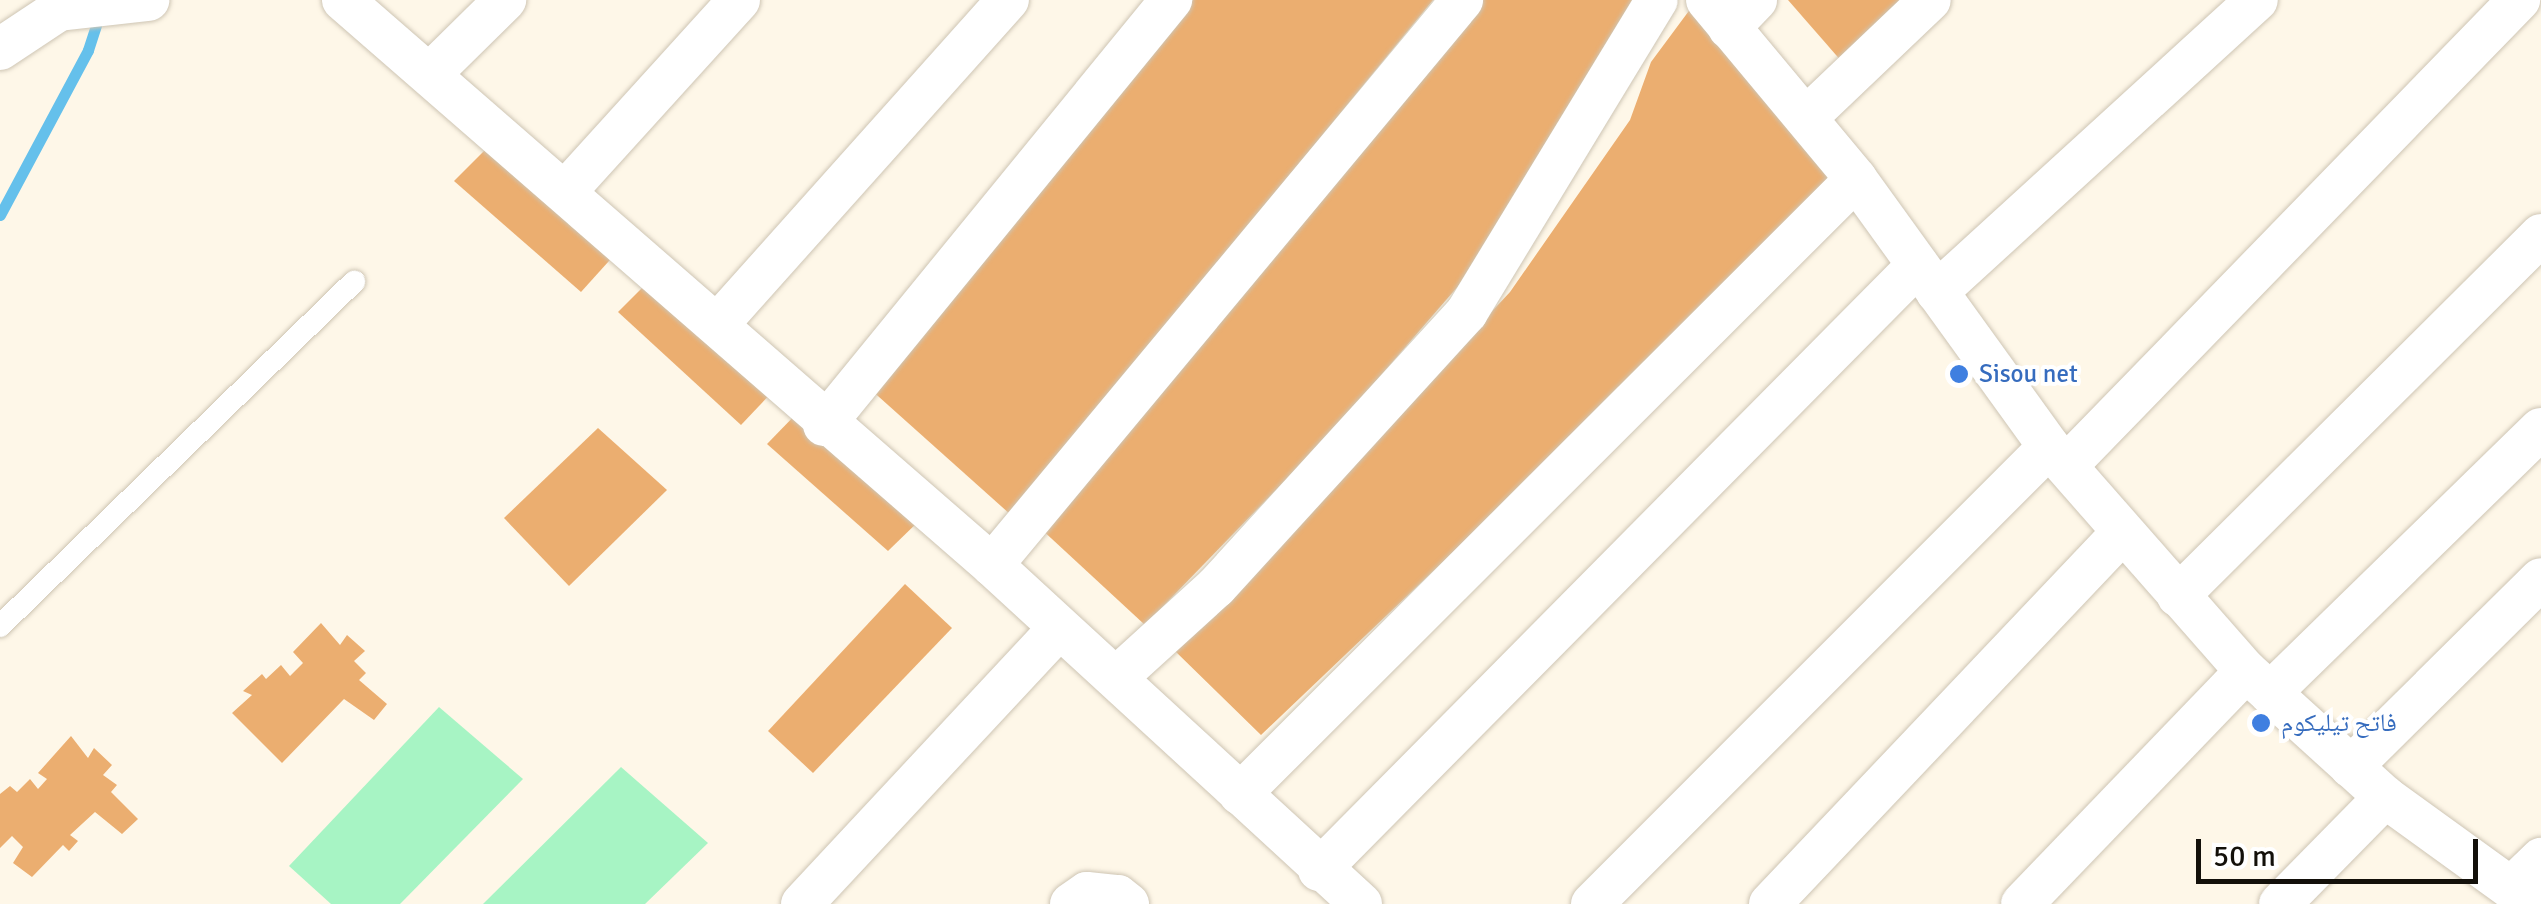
<!DOCTYPE html>
<html>
<head>
<meta charset="utf-8">
<style>
  body { margin:0 }
  #map { position:relative; width:2541px; height:904px; overflow:hidden; background:#fef7e8; font-family:Signika,"Noto Naskh Arabic",sans-serif }
  div>[style] { position:absolute }
  [style*='--x'] { left:calc(var(--x)*1px); top:calc(var(--y)*1px); width:calc(var(--w)*1px); rotate:calc(var(--a)*1deg) }
  .green>* { inset:0; background:#a7f4c4 }
  .stream>* { height:11px; margin:-5.5px; padding:0 5.5px; transform-origin:5.5px; border-radius:5.5px; background:#65c0eb }
  .building>* { inset:0; background:#ebae70 }
  .roads { filter:drop-shadow(0 0 2px #cec5b4) drop-shadow(0 0 2px #cec5b4) }
  .service>* { height:22px; margin:-11px; padding:0 11px; transform-origin:11px; border-radius:11px; background:#fff }
  .minor>* { height:42px; margin:-21px; padding:0 21px; transform-origin:21px; border-radius:21px; background:#fff }
  .dots>* { width:28px; height:28px; translate:-50% -50%; box-sizing:border-box; border:5px solid #fff; border-radius:50% }
  span { translate:-50% -50%; white-space:nowrap; text-align:center; line-height:1.15; -webkit-text-stroke:8px #fff; paint-order:stroke }
  .shop-label { font-size:25px; color:#366cbe }
  .left { translate:0 -50%; text-align:left }
  .scale { position:absolute; left:2196px; top:839px; width:282px; height:45px; box-sizing:border-box; border:5px solid #13100a; border-top:0; padding-left:12px; font-size:30px; line-height:35px; white-space:nowrap; color:#13100a; -webkit-text-stroke:8px #fff; paint-order:stroke }
</style>
</head>
<body>
<div id="map">
  <div class="green">
    <i style="clip-path:polygon(439px 707px,523px 779px,400px 904px,331px 904px,289px 866px)"></i>
    <i style="clip-path:polygon(621px 767px,708px 843px,645px 904px,483px 904px)"></i>
  </div>
  <div class="stream">
    <i style="--x:0;--y:215;--w:187;--a:-61.9"></i>
    <i style="--x:88;--y:50;--w:39;--a:-72"></i>
  </div>
  <div class="building">
    <i style="clip-path:polygon(1193px 0,1433px 0,1011px 515px,869px 388px)"></i>
    <i style="clip-path:polygon(1477px 0,1637px 0,1486px 254px,1330px 434px,1145px 625px,1039px 527px)"></i>
    <i style="clip-path:polygon(1697px 0,1845px 179px,1261px 735px,1175px 651px,1510px 292px,1630px 120px,1651px 62px)"></i>
    <i style="clip-path:polygon(1788px 0,1905px 0,1843px 63px)"></i>
    <i style="clip-path:polygon(493px 142px,618px 251px,581px 292px,454px 181px)"></i>
    <i style="clip-path:polygon(651px 279px,776px 388px,741px 425px,618px 312px)"></i>
    <i style="clip-path:polygon(800px 410px,923px 517px,888px 551px,767px 444px)"></i>
    <i style="clip-path:polygon(598px 428px,667px 490px,569px 586px,504px 518px)"></i>
    <i style="clip-path:polygon(905px 584px,952px 628px,813px 773px,768px 731px)"></i>
    <i style="clip-path:polygon(321px 623px,340px 645px,347px 635px,365px 651px,354px 661px,366px 673px,359px 680px,387px 704px,374px 720px,344px 699px,282px 763px,232px 713px,252px 695px,243px 691px,262px 674px,266px 679px,281px 665px,290px 676px,303px 663px,293px 652px)"></i>
    <i style="clip-path:polygon(71px 736px,88px 758px,94px 748px,112px 765px,103px 775px,117px 785px,111px 792px,138px 819px,122px 834px,95px 812px,70px 835px,78px 841px,69px 851px,63px 845px,32px 877px,13px 863px,23px 847px,12px 836px,0 848px,0 794px,10px 786px,17px 792px,30px 779px,38px 789px,47px 779px,38px 773px)"></i>
  </div>
  <div class="roads">
    <div class="service">
      <i style="--x:0;--y:626;--w:494;--a:-44.2"></i>
    </div>
    <div class="minor">
      <i style="--x:343;--y:0;--w:860;--a:41.04"></i>
      <i style="--x:992;--y:565;--w:501;--a:42.57"></i>
      <i style="--x:1707;--y:0;--w:233;--a:50.2"></i>
      <i style="--x:1856;--y:179;--w:330;--a:54.2"></i>
      <i style="--x:2049;--y:447;--w:298;--a:48.7"></i>
      <i style="--x:2246;--y:671;--w:188;--a:42.2"></i>
      <i style="--x:2385;--y:797;--w:183;--a:35.9"></i>
      <i style="--x:1729;--y:28;--w:39;--a:-46"></i>
      <i style="--x:0;--y:49;--w:71;--a:-33.5"></i>
      <i style="--x:59;--y:10;--w:90;--a:-6.4"></i>
      <i style="--x:432;--y:72;--w:103;--a:-44.6"></i>
      <i style="--x:1808;--y:116;--w:168;--a:-43.6"></i>
      <i style="--x:565;--y:192;--w:259;--a:-47.8"></i>
      <i style="--x:1937;--y:292;--w:433;--a:-42.4"></i>
      <i style="--x:718;--y:324;--w:435;--a:-48.2"></i>
      <i style="--x:824;--y:425;--w:549;--a:-50.77"></i>
      <i style="--x:2069;--y:463;--w:646;--a:-45.82"></i>
      <i style="--x:992;--y:565;--w:735;--a:-50.24"></i>
      <i style="--x:2178;--y:596;--w:512;--a:-44.84"></i>
      <i style="--x:1117;--y:677;--w:134;--a:-42.3"></i>
      <i style="--x:1216;--y:587;--w:372;--a:-47.6"></i>
      <i style="--x:1467;--y:312;--w:365;--a:-58.7"></i>
      <i style="--x:2270;--y:693;--w:378;--a:-44.3"></i>
      <i style="--x:2351;--y:767;--w:267;--a:-44.7"></i>
      <i style="--x:1240;--y:794;--w:870;--a:-44.95"></i>
      <i style="--x:1319;--y:870;--w:851;--a:-45.29"></i>
      <i style="--x:2511;--y:888;--w:42;--a:-44"></i>
      <i style="--x:802;--y:904;--w:377;--a:-47"></i>
      <i style="--x:1071;--y:904;--w:19;--a:-35"></i>
      <i style="--x:1087;--y:893;--w:31;--a:6"></i>
      <i style="--x:1118;--y:896;--w:13;--a:39"></i>
      <i style="--x:1592;--y:904;--w:646;--a:-45"></i>
      <i style="--x:1770;--y:904;--w:510;--a:-46.51"></i>
      <i style="--x:2022;--y:904;--w:323;--a:-46.1"></i>
      <i style="--x:2280;--y:904;--w:150;--a:-45.5"></i>
    </div>
  </div>
  <div class="dots">
    <i style="left:1959px;top:374px;background:#3f7fe0"></i>
    <i style="left:2261px;top:723px;background:#3f7fe0"></i>
  </div>
  <div class="shop-label">
    <span class="left" style="left:1979px;top:374px">Sisou net</span>
    <span class="left" style="left:2281px;top:723px">فاتح تيليكوم</span>
  </div>
  <div class="scale">50 m</div>
</div>
</body>
</html>
